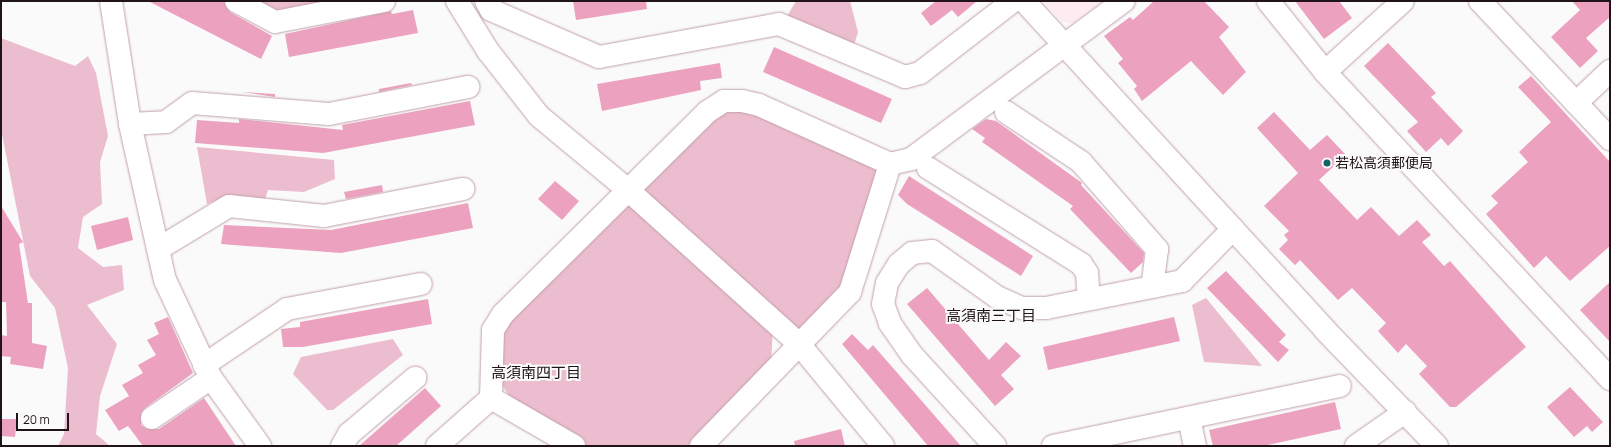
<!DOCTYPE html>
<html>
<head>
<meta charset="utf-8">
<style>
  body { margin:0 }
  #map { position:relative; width:1611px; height:447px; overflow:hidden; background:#fafafa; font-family:Manrope,"Noto Sans JP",sans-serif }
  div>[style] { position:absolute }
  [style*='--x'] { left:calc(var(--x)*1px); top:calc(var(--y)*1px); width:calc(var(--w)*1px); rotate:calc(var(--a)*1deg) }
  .built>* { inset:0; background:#fdebf1 }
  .green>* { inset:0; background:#ecbdce }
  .building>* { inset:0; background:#eca2be }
  .roads { filter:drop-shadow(0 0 1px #c1a0ac) drop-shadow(0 0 1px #c1a0ac) }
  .minor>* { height:22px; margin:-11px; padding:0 11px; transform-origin:11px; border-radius:11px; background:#fff }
  .dots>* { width:11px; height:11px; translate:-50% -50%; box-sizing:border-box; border:2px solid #fafafa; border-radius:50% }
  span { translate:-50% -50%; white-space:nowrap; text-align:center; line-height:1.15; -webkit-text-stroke:4px #fafafa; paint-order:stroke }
  .poi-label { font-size:14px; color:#201419 }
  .left { translate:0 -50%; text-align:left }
  .neighbourhood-label { font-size:15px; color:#201419 }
  .frame { position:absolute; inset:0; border:2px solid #201419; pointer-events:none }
  .scale { position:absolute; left:16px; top:413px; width:53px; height:18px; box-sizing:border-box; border:2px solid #201419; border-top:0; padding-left:5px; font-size:12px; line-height:14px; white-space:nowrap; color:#201419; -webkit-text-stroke:3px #fafafa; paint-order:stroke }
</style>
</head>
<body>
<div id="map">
  <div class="built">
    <i style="clip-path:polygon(1043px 1px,1103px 1px,1071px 24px,1061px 21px)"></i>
  </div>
  <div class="green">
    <i style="clip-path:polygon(250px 1px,345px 1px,275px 15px)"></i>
    <i style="clip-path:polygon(796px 1px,850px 1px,858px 32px,854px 45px,786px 18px)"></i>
    <i style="clip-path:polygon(1px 38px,75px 66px,88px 56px,96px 73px,108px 136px,100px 162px,102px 204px,83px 217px,78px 248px,103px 267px,122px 265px,124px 290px,87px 305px,117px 344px,100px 396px,96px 434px,110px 446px,58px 446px,64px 434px,68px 368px,55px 308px,30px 276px,1px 129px)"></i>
    <i style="clip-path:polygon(739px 105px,863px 157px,878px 171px,846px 290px,798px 339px,633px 191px,709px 115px)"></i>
    <i style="clip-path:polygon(197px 147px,334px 160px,335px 179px,304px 192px,268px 190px,264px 202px,224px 197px,207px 204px)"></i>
    <i style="clip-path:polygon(626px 197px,773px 326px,771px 366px,693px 446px,582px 446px,510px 397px,502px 385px,499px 330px)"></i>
    <i style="clip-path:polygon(1206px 298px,1262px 366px,1204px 362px,1192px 305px)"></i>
    <i style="clip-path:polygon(393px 339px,403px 355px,333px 410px,327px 410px,293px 374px,301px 357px)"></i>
  </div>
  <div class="building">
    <i style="clip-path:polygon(148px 1px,224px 1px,230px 12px,272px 36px,261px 59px)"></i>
    <i style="clip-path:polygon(573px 1px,646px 1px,647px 9px,576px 20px)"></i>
    <i style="clip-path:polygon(936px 1px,977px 1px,958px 17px,952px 10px,931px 26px,921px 13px)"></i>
    <i style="clip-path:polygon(1154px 1px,1204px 1px,1229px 27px,1219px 37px,1246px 72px,1223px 95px,1191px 61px,1142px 101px,1134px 89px,1137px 86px,1118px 63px,1123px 59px,1104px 36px,1130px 17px,1133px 20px)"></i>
    <i style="clip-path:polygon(1295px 1px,1339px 1px,1352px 18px,1324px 39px)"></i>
    <i style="clip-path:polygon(1572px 1px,1610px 1px,1610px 17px,1586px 38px,1598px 51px,1580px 68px,1551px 37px,1580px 10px)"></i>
    <i style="clip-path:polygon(413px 10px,418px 33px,289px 57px,285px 34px,391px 11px,392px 14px)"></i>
    <i style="clip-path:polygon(1388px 43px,1436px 93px,1431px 97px,1463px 131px,1448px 146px,1441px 138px,1426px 152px,1407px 131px,1418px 122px,1364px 66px)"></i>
    <i style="clip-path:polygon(774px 47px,892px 99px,881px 123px,763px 72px)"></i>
    <i style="clip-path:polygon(720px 63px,722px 78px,700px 81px,701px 90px,602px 111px,597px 84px)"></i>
    <i style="clip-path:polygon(1531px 76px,1610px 162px,1610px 246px,1570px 281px,1546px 256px,1534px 268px,1486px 214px,1498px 203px,1491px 196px,1528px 162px,1519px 152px,1551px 122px,1518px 87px)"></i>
    <i style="clip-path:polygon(411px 83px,412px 85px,379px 92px,379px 89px)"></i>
    <i style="clip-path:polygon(242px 92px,275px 94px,275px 97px)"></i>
    <i style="clip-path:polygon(470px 101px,475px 125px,323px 153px,195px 143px,197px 120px,239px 123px,239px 119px,343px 130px,342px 125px)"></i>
    <i style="clip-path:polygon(1274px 112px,1310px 150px,1327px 135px,1346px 155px,1319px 180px,1357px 220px,1371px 207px,1399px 236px,1417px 220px,1431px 235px,1422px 242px,1444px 266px,1450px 261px,1526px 347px,1456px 407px,1450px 407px,1419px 374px,1427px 366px,1406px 344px,1398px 353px,1378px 331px,1386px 323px,1352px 288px,1338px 300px,1300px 260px,1295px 265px,1279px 249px,1288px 240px,1284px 235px,1289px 231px,1264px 206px,1298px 173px,1257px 128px)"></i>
    <i style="clip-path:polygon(986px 119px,996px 121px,1082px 183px,1081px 185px,1144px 253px,1143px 262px,1131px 273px,1070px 209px,1073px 206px,982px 142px,985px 138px,972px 129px)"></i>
    <i style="clip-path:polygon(909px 176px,1033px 256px,1021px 276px,907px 204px,898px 195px)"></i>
    <i style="clip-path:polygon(555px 181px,579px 201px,562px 220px,538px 199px)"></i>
    <i style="clip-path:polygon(382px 185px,383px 192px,346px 199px,344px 192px)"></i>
    <i style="clip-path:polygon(468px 203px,473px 228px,341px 253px,221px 244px,224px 225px,331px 230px)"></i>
    <i style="clip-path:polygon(1px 206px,23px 242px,19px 244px,28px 303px,32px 303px,32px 343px,47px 346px,43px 369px,10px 364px,11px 357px,1px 356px,1px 335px,7px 336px,6px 302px,1px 302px)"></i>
    <i style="clip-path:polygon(128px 217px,133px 240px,97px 250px,91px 226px)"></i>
    <i style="clip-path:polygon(1226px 271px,1286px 335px,1279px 342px,1289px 350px,1278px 362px,1207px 288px)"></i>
    <i style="clip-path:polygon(1610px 282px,1610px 342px,1580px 310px)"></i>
    <i style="clip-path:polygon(927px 288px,989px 360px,1006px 342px,1021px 356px,1001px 375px,1014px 389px,995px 406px,907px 304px)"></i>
    <i style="clip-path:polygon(428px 299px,432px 324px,303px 347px,283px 347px,281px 329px,300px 327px,300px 322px)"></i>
    <i style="clip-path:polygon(168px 317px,193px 373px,145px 408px,141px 413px,141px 425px,147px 429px,159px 429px,204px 398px,236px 446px,143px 446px,128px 426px,119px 431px,105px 410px,129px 396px,122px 385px,143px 373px,138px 365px,156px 355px,147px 340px,159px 334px,154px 323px)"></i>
    <i style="clip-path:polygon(1174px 317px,1180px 341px,1048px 370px,1043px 347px)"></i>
    <i style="clip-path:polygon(852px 334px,868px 350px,873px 345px,961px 446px,928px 446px,842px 344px)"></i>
    <i style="clip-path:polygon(1570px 387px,1603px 422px,1592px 432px,1587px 426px,1574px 437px,1547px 407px)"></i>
    <i style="clip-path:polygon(425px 388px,441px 406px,396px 446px,359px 446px)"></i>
    <i style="clip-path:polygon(1335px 402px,1341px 429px,1263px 446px,1213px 446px,1209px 430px)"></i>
    <i style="clip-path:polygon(1px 419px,17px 419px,15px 437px,1px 436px)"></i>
    <i style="clip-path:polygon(841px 429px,845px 446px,795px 446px,794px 441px)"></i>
  </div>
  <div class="roads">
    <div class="minor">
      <i style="--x:111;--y:1;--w:124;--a:81.2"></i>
      <i style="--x:130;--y:124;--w:160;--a:77.4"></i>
      <i style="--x:165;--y:280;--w:108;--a:64.9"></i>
      <i style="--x:211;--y:378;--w:84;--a:54.2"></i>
      <i style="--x:236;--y:1;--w:44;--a:28.3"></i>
      <i style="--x:275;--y:22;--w:111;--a:-10.9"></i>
      <i style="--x:457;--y:1;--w:59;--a:58.2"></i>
      <i style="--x:488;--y:51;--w:83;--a:51.9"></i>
      <i style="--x:539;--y:116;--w:116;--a:39.7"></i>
      <i style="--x:628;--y:190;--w:230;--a:42"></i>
      <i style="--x:799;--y:344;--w:132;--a:50.5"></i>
      <i style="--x:486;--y:1;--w:10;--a:61"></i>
      <i style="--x:491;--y:10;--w:118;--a:23.5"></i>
      <i style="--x:599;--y:57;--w:183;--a:-10.4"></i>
      <i style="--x:779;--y:24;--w:137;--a:22.8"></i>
      <i style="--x:905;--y:77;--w:16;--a:-15"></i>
      <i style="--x:920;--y:73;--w:118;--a:-37.7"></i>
      <i style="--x:1024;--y:1;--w:446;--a:47.5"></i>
      <i style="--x:1325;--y:330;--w:161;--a:46"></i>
      <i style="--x:1268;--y:1;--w:91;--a:51.2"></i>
      <i style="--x:1325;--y:72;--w:419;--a:47.1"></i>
      <i style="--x:1480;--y:1;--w:190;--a:46.7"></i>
      <i style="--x:1325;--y:72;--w:105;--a:-42.3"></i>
      <i style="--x:1576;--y:103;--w:47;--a:-43.3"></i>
      <i style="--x:1006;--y:112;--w:90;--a:33.7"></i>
      <i style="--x:1081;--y:162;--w:116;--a:48.9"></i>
      <i style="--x:1157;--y:249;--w:38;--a:97"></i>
      <i style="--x:130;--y:124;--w:36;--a:-3"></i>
      <i style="--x:166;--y:122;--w:32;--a:-36"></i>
      <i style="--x:192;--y:103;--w:137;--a:4.6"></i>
      <i style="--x:329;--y:114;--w:142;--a:-11"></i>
      <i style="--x:928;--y:168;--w:181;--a:32.1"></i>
      <i style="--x:1081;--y:264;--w:11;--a:56"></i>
      <i style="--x:1087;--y:273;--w:26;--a:86"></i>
      <i style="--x:158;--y:249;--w:83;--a:-31.2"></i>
      <i style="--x:229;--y:206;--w:96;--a:6"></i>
      <i style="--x:324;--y:216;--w:142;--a:-11"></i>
      <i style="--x:204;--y:365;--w:100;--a:-34"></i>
      <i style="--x:287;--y:309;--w:136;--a:-10.6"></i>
      <i style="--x:491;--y:398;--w:96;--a:30"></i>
      <i style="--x:152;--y:418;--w:71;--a:-34.1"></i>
      <i style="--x:1189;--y:418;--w:29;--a:78"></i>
      <i style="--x:342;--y:446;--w:14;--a:-60"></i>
      <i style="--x:349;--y:434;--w:87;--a:-40.3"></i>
      <i style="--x:437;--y:446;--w:72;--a:-41.6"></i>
      <i style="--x:491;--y:398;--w:68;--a:-88.3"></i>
      <i style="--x:493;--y:330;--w:19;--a:-58"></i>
      <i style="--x:503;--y:314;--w:287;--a:-44.7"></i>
      <i style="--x:707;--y:112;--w:20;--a:-33"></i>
      <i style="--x:724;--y:101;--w:18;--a:0"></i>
      <i style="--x:742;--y:101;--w:17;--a:13"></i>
      <i style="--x:759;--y:105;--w:144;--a:24.2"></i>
      <i style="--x:890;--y:164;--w:22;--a:-13"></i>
      <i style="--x:911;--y:159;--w:265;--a:-36.6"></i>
      <i style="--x:701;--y:446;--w:214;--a:-45.9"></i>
      <i style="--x:850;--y:292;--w:134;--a:-72.6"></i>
      <i style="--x:995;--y:446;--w:123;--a:-132.4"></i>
      <i style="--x:912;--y:355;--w:39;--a:-125"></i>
      <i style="--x:890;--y:323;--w:20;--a:-110"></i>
      <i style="--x:883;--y:304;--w:21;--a:-79"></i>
      <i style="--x:887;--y:283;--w:22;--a:-58"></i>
      <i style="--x:899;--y:264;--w:17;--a:-40"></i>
      <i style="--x:912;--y:253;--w:20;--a:-6"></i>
      <i style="--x:932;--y:251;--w:80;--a:35.3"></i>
      <i style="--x:997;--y:297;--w:27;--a:24"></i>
      <i style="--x:1022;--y:308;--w:24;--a:0"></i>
      <i style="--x:1046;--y:308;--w:139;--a:-11.2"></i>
      <i style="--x:1182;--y:281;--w:73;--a:-45.6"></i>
      <i style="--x:1053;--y:446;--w:293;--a:-11.8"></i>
      <i style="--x:1356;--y:446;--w:60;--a:-34.8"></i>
    </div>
  </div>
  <div class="dots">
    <i style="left:1327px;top:163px;background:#146465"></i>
  </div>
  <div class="poi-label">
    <span class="left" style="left:1335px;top:163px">若松高須郵便局</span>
  </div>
  <div class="neighbourhood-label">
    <span style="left:991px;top:316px">高須南三丁目</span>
    <span style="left:536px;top:373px">高須南四丁目</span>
  </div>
  <div class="frame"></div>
  <div class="scale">20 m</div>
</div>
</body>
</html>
